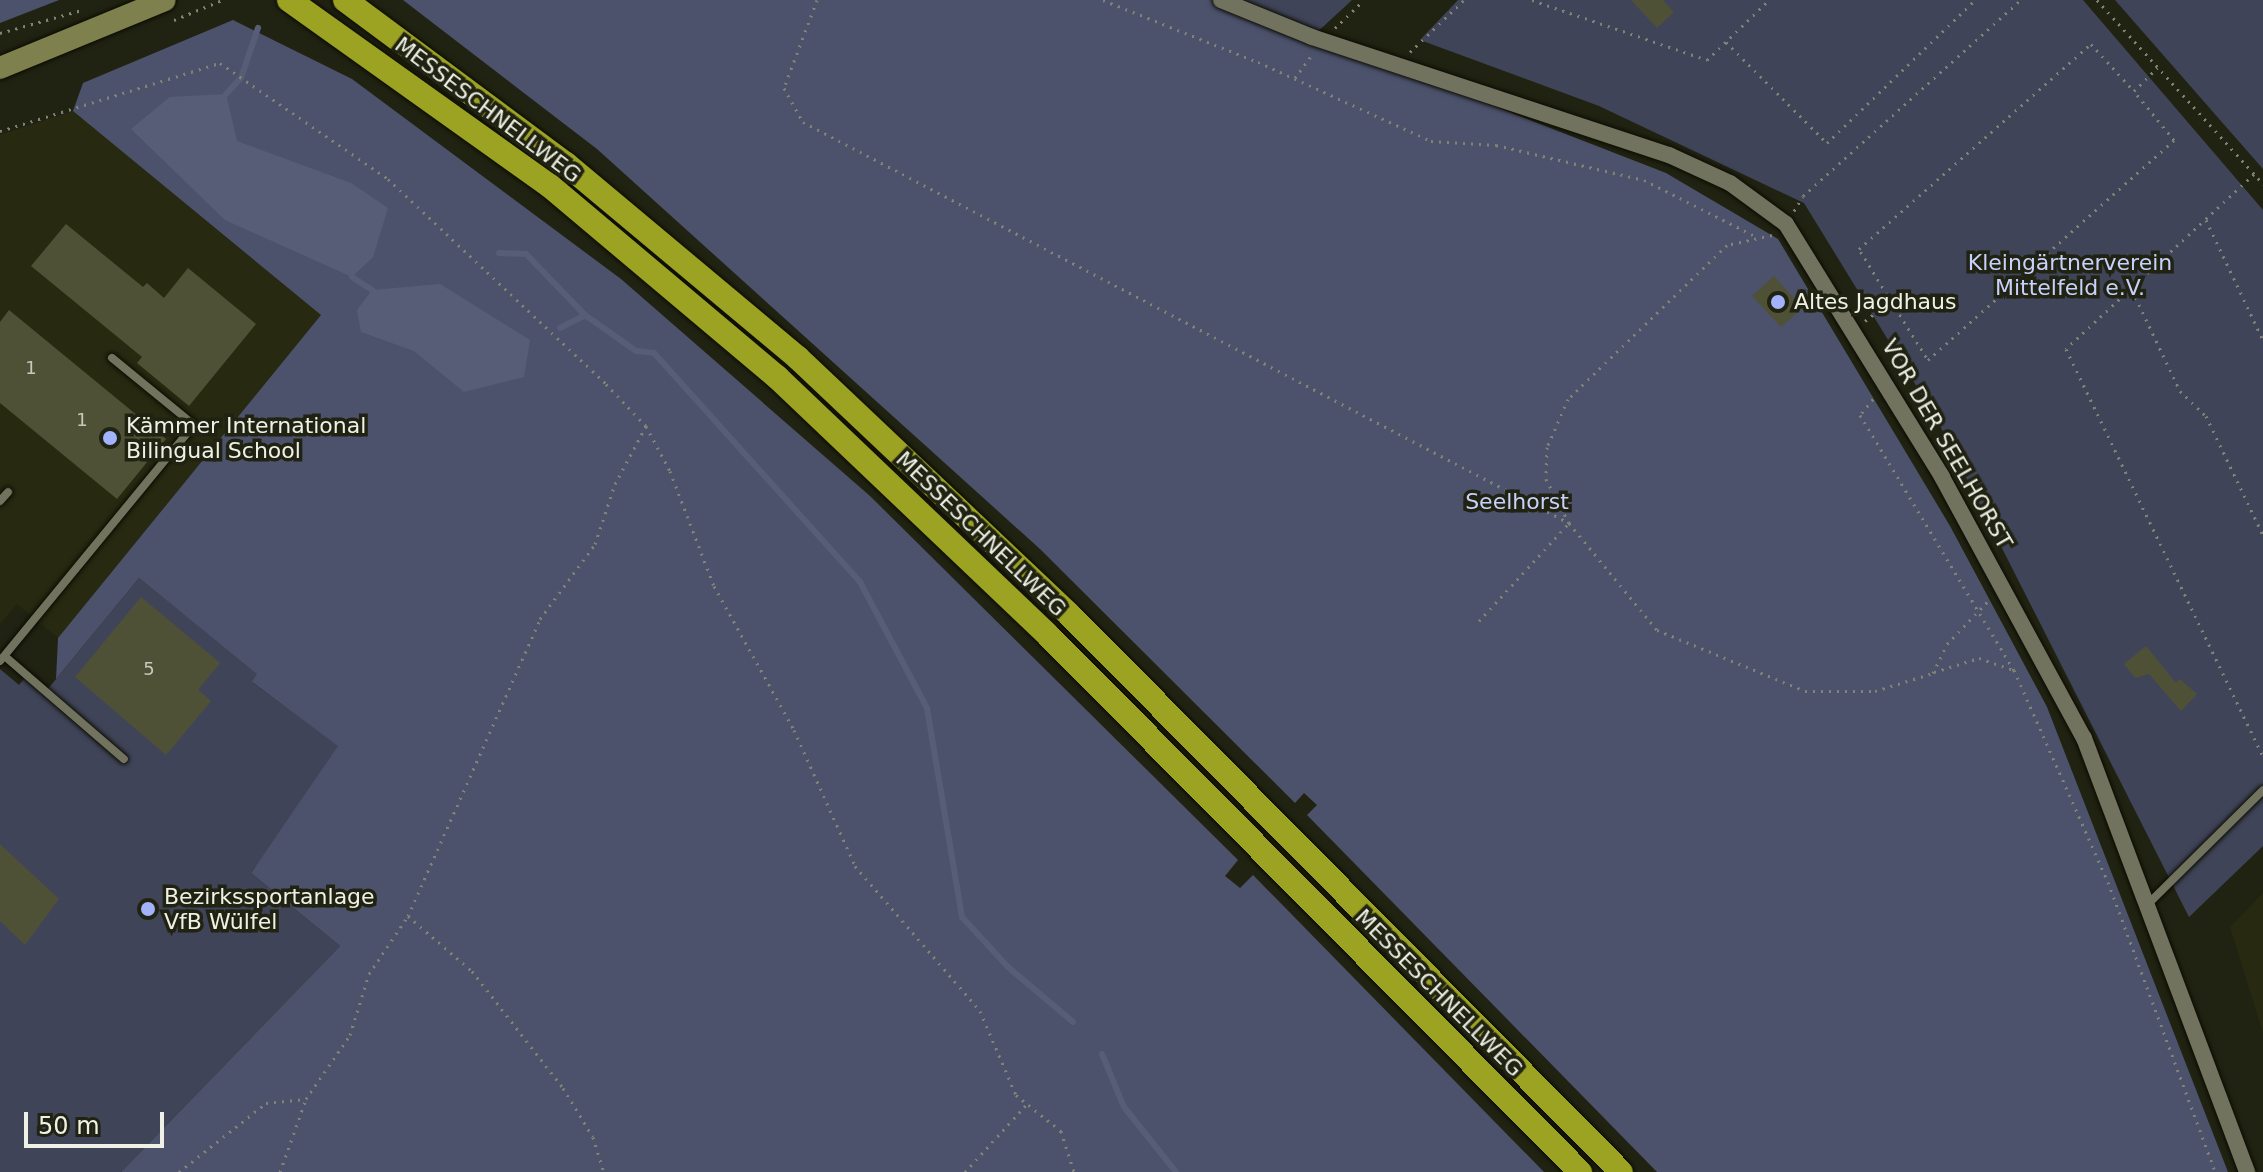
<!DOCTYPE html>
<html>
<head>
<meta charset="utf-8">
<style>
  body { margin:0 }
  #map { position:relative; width:2263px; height:1172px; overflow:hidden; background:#212312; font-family:"DejaVu Sans",sans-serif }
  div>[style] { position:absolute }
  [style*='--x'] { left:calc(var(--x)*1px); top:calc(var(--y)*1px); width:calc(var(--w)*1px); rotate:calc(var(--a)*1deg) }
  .built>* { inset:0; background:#272911 }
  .green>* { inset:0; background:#404458 }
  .forest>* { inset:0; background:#4d526c }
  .water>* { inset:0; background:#575d77 }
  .stream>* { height:6px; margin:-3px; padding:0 3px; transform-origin:3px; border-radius:3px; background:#575d77 }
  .building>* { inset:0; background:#4f5136 }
  .path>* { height:3px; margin-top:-1.5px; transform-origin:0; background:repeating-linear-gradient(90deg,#818375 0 2px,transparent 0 8px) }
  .roads { filter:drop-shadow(0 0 2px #0b0c01) drop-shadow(0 0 2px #0b0c01) }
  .lane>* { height:8px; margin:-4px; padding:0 4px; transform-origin:4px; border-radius:4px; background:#71735f }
  .street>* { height:16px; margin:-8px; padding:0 8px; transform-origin:8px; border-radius:8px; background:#71735f }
  .secondary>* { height:22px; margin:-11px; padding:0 11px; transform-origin:11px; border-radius:11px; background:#7e814d }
  .highway>* { height:24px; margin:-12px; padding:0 12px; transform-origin:12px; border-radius:12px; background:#9ca222 }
  .dots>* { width:22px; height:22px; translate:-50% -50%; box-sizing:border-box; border:4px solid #212312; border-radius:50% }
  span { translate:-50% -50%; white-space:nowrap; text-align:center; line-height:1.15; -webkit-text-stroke:7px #212312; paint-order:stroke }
  .number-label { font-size:18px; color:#c7c9ba }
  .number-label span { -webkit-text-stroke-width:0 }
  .street-label { font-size:22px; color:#eff1e6 }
  .park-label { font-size:22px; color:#c8d1fb }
  .poi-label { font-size:22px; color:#eff1e6 }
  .left { translate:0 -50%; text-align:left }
  .scale { position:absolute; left:24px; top:1112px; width:140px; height:36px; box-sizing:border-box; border:4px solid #eff1e6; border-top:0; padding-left:10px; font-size:24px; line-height:28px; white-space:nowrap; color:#eff1e6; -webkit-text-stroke:6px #212312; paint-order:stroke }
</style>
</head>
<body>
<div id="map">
  <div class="built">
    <i style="clip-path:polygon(73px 111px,321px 315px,58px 638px,17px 604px,0 624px,0 135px)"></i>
    <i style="clip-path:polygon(2263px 893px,2263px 1033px,2230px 927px)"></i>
  </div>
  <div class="green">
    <i style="clip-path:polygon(1221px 0,1352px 0,1312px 37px)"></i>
    <i style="clip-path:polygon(1458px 0,2083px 0,2263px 210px,2263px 846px,2189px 917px,1936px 418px,1804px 203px,1599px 106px,1420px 40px)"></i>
    <i style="clip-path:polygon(2115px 0,2263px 0,2263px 169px)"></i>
    <i style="clip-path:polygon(139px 578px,258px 674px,253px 683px,339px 746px,251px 873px,340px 946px,121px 1172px,0 1172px,0 669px,19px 685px,28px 674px,47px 690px)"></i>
  </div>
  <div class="forest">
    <i style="clip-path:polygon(0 0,59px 0,0 23px)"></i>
    <i style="clip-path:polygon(403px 0,1221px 0,1666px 173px,1778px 239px,1950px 526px,2047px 707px,2228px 1172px,1657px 1172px,1307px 815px,1317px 805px,1304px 793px,1295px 803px,1040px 549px,597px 149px)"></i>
    <i style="clip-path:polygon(233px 20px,352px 79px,621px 279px,870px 496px,1238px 860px,1225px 876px,1240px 888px,1253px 875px,1544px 1172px,121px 1172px,340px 946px,251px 873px,338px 746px,252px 682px,257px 674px,139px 578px,56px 679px,58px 638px,321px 315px,73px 111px,83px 83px)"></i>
  </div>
  <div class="water">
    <i style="clip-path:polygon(226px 94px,237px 141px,351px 183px,388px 208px,373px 257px,352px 277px,225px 220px,131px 129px,170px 97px)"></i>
    <i style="clip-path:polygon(440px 284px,530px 340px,524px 377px,464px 392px,414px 351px,361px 332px,357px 310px,372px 290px)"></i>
  </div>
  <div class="stream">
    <i style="--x:226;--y:94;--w:22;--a:-47"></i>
    <i style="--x:241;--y:78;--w:53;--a:-71.2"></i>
    <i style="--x:499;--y:253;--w:27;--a:2"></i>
    <i style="--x:526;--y:254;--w:85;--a:46"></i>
    <i style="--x:352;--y:277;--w:24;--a:33"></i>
    <i style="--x:560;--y:328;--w:28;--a:-27"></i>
    <i style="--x:585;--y:315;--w:62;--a:35.2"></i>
    <i style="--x:636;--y:351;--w:18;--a:6"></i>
    <i style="--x:654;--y:353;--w:308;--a:48"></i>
    <i style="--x:860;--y:582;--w:143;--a:62"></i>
    <i style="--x:927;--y:708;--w:212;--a:80.5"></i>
    <i style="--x:962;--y:917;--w:68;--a:47.4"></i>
    <i style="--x:1008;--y:967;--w:85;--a:40.2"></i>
    <i style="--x:1102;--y:1054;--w:57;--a:67.5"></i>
    <i style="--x:1124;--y:1107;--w:83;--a:51.3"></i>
  </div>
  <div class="building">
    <i style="clip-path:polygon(1631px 0,1663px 0,1674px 12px,1657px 28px)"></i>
    <i style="clip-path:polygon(66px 224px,143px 287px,147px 283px,164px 298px,188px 268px,256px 324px,189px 406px,137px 363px,142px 357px,31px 266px)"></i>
    <i style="clip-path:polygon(1774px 276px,1803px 308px,1781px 327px,1752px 296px)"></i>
    <i style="clip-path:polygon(9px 310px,166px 439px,117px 499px,0 403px,0 322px)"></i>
    <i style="clip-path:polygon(141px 597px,220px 663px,198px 690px,211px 701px,166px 755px,75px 677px)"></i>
    <i style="clip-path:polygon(2146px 646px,2176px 683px,2180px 679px,2197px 694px,2181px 711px,2149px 674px,2135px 678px,2124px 664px)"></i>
    <i style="clip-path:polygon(0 844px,59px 899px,25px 945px,0 921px)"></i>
  </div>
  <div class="path">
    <i style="--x:817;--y:0;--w:94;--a:110.6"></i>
    <i style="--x:784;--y:88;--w:39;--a:61"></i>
    <i style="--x:803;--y:122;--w:865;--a:27.63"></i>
    <i style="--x:1103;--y:0;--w:167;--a:21.8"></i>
    <i style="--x:1258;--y:62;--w:190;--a:24.5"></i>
    <i style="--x:1431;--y:141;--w:65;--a:3.5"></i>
    <i style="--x:1496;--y:145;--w:152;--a:13.3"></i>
    <i style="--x:1644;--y:180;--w:124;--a:26.8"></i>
    <i style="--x:1532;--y:0;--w:185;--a:18.9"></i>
    <i style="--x:1707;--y:60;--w:86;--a:-44.1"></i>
    <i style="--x:2097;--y:0;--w:248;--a:47.9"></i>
    <i style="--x:174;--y:20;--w:52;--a:-22.6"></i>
    <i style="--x:1335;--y:28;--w:40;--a:-44"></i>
    <i style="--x:0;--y:33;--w:85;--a:-15.7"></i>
    <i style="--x:1726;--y:42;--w:143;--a:45"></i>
    <i style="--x:1827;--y:143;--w:206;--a:-44"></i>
    <i style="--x:1410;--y:52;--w:75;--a:-43.9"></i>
    <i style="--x:1295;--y:78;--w:29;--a:-54"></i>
    <i style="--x:0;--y:131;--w:230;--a:-17.2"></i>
    <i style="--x:220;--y:63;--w:204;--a:34.6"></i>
    <i style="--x:388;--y:179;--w:299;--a:43.2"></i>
    <i style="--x:606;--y:384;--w:58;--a:46.4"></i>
    <i style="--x:646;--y:426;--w:51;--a:61.9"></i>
    <i style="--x:670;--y:471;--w:123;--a:69.1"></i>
    <i style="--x:714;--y:586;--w:165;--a:60.9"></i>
    <i style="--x:794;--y:730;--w:149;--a:65.8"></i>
    <i style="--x:855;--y:866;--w:191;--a:49.2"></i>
    <i style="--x:980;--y:1011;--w:91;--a:66.8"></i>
    <i style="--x:1016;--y:1095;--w:58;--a:38.7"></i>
    <i style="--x:1061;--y:1131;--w:43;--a:72.4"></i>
    <i style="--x:2254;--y:174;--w:257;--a:137.1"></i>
    <i style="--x:2066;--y:349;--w:452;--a:64.2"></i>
    <i style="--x:1794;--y:211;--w:17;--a:-59"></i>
    <i style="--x:1803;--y:196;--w:293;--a:-42"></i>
    <i style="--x:2206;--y:220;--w:133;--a:64.6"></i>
    <i style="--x:1772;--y:235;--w:46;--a:167.5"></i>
    <i style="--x:1727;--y:245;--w:221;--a:135.9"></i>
    <i style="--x:1568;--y:399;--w:52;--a:113.6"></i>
    <i style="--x:1547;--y:447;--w:32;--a:92"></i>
    <i style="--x:1546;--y:479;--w:50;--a:62.4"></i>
    <i style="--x:1569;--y:523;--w:139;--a:50.6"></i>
    <i style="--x:1657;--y:630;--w:160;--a:22.4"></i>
    <i style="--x:1805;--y:691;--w:70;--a:0"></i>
    <i style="--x:1875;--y:691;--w:61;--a:-17.2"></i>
    <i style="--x:1933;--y:673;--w:32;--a:-64"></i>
    <i style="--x:1947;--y:644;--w:61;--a:-46.3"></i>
    <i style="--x:2132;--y:290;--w:112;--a:64.6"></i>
    <i style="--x:2180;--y:391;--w:36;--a:44"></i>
    <i style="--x:2206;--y:416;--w:132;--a:64.4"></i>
    <i style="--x:1891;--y:301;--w:61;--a:-121.6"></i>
    <i style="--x:1859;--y:249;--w:310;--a:-41.5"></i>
    <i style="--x:2091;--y:44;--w:62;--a:47.6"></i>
    <i style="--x:1865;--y:321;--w:33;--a:-38"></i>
    <i style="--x:1891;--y:301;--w:70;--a:57.9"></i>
    <i style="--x:1928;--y:360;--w:330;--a:-41.8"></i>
    <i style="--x:2174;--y:140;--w:63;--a:-129.2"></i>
    <i style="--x:2134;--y:91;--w:33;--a:-45"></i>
    <i style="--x:1873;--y:399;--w:21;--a:129"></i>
    <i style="--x:1860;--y:415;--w:298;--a:58.9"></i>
    <i style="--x:2014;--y:670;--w:232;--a:66.1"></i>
    <i style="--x:2108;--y:882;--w:309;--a:69.7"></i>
    <i style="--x:1479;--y:621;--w:133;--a:-47.4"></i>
    <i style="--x:1934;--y:672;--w:47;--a:-17.3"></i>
    <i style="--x:1979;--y:658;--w:37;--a:19"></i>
    <i style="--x:408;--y:916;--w:84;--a:40.7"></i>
    <i style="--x:472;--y:971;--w:148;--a:52.1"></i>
    <i style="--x:563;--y:1088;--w:57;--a:58.5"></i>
    <i style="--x:593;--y:1137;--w:37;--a:73"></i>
    <i style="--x:179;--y:1172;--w:111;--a:-38.4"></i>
    <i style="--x:266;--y:1103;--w:40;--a:-5.7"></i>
    <i style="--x:280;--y:1172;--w:77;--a:-70.4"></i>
    <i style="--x:306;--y:1099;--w:78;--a:-55.5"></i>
    <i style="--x:350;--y:1035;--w:64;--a:-72.7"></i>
    <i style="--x:369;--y:974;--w:70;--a:-56.1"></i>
    <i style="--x:408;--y:916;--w:325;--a:-66"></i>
    <i style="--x:540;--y:619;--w:93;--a:-53.7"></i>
    <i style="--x:595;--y:544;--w:63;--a:-71.6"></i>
    <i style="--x:615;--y:484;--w:66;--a:-61.9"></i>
    <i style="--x:965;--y:1172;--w:91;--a:-47.7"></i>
  </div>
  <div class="roads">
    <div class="lane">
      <i style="--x:0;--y:501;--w:12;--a:-48"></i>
      <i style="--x:8;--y:659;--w:153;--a:40.8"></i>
      <i style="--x:0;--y:661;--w:306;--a:-50.6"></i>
      <i style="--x:194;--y:425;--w:106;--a:-140.7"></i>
      <i style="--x:2150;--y:902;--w:159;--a:-44.7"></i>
    </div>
    <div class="street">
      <i style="--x:1221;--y:0;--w:98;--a:22.1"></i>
      <i style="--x:1312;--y:37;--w:376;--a:18.3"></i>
      <i style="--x:1669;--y:155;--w:67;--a:24.7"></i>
      <i style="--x:1730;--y:183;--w:69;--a:36.2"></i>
      <i style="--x:1786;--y:224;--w:297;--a:58.3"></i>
      <i style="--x:1942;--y:477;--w:297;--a:61.5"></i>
      <i style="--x:2084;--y:738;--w:464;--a:69.4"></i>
    </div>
    <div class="secondary">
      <i style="--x:0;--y:68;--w:178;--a:-22.4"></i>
    </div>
    <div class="highway">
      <i style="--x:289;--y:0;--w:320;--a:35.5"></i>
      <i style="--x:550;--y:186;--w:297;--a:40.1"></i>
      <i style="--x:777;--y:377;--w:371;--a:43.6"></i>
      <i style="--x:1046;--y:633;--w:759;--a:45.27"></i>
      <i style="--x:345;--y:0;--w:275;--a:36.6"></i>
      <i style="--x:566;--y:164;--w:302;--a:39.9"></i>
      <i style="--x:798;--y:358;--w:371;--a:43.4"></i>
      <i style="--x:1068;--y:613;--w:786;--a:45.31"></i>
    </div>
  </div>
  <div class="dots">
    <i style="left:1778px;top:302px;background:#a3b2fd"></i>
    <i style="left:110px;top:438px;background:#a3b2fd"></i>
    <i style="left:148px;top:909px;background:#a3b2fd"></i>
  </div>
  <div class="number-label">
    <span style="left:31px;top:368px">1</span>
    <span style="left:82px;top:420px">1</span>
    <span style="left:149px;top:669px">5</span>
  </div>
  <div class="street-label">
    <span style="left:488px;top:110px;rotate:37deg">MESSESCHNELLWEG</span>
    <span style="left:1947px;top:444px;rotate:60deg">VOR DER SEELHORST</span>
    <span style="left:981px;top:534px;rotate:44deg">MESSESCHNELLWEG</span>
    <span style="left:1439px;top:993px;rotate:45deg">MESSESCHNELLWEG</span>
  </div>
  <div class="park-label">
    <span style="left:2070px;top:275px">Kleingärtnerverein<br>Mittelfeld e.V.</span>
    <span style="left:1517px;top:502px">Seelhorst</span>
  </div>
  <div class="poi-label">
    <span class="left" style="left:1794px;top:302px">Altes Jagdhaus</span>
    <span class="left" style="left:126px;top:438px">Kämmer International<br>Bilingual School</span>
    <span class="left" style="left:164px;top:909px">Bezirkssportanlage<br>VfB Wülfel</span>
  </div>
  <div class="scale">50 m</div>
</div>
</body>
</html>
